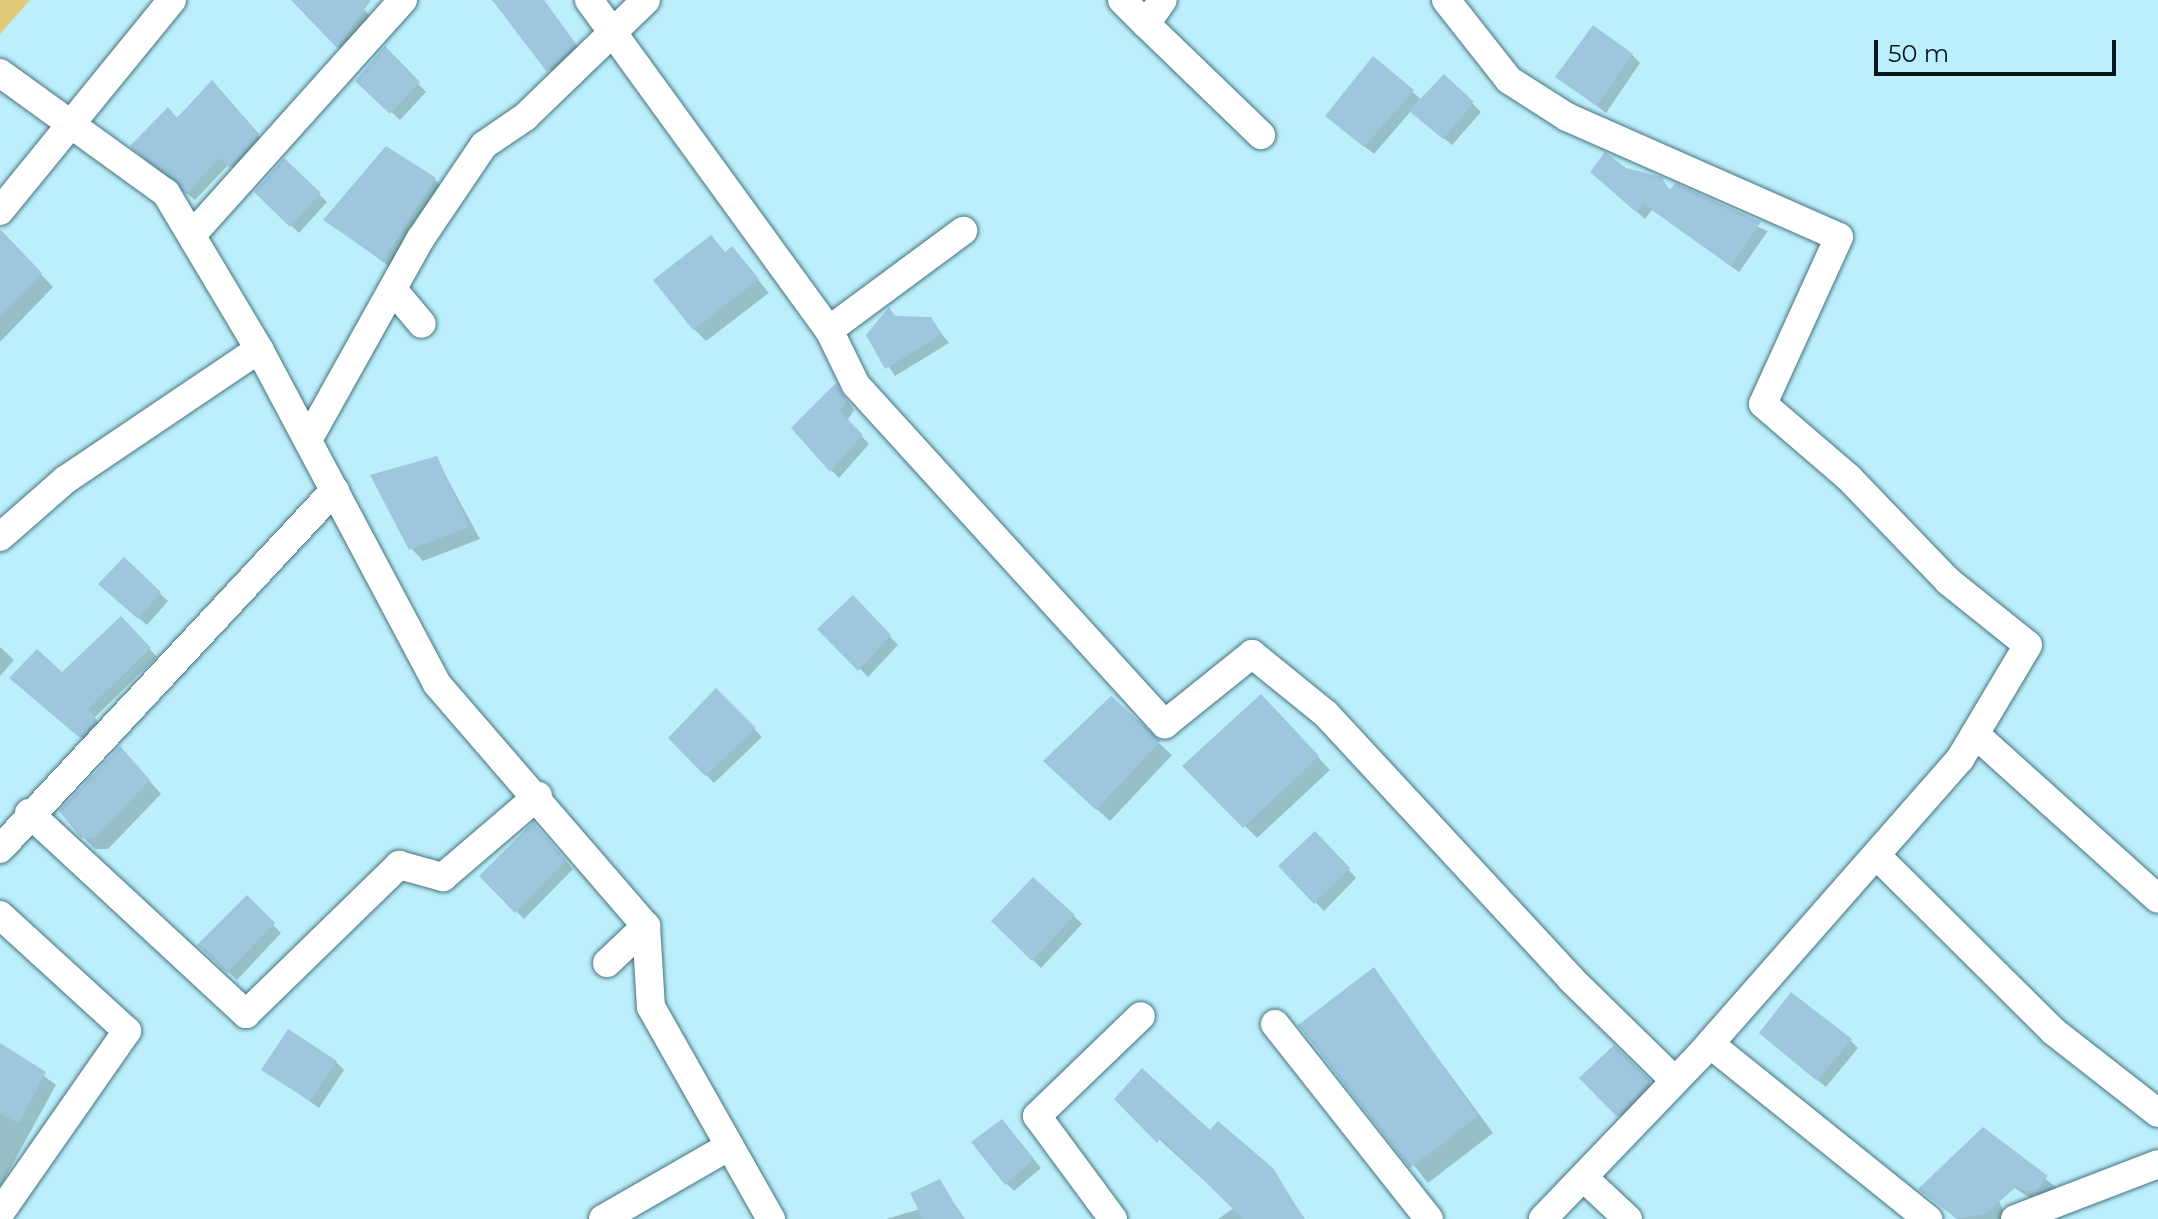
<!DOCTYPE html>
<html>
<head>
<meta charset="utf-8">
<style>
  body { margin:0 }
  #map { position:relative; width:2158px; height:1219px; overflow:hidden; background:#bceffb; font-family:Montserrat,sans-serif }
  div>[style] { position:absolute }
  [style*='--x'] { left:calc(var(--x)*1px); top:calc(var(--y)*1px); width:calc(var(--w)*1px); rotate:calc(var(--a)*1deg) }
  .green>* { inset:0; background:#e3cb77 }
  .shadow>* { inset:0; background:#0003 }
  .building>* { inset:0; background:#9ec6de }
  .roads { filter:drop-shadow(0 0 2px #44737e) drop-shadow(0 0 2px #44737e) }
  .minor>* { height:28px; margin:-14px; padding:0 14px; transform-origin:14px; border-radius:14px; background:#fff }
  span { translate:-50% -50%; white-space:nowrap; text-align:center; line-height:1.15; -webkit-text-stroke:6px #bceffb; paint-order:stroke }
  .scale { position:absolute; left:1874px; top:40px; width:242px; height:36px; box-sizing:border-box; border:4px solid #04171b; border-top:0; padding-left:10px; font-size:24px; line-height:28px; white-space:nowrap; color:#04171b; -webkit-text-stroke:6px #bceffb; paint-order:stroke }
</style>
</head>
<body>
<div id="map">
  <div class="green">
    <i style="clip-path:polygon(0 0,30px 0,0 34px)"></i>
  </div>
  <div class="shadow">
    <i style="clip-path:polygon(306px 0,355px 0,371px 17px,346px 55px,300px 7px)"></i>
    <i style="clip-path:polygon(495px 0,538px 0,583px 53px,557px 78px)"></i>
    <i style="clip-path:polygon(385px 49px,426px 92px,400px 120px,358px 81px)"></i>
    <i style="clip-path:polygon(1632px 55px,1640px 63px,1606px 113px,1558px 77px)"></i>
    <i style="clip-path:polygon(1373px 59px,1422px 100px,1444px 76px,1481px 112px,1452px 145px,1411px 111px,1374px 154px,1336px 124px)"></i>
    <i style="clip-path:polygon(212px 83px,266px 144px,239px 174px,229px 164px,195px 200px,140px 154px)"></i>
    <i style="clip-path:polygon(284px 161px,327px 202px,299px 233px,257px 191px)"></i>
    <i style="clip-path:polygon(1625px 170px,1661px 179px,1671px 191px,1768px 231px,1739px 272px,1652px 210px,1645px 219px,1601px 180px)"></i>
    <i style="clip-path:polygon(434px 179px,443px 187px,391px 268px,326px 219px)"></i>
    <i style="clip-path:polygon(3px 235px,53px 287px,0 342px,0 239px)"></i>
    <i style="clip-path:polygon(732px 249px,769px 293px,706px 341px,694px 329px)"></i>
    <i style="clip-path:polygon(889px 310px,898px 318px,930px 319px,949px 343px,895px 376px,868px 335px)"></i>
    <i style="clip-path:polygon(836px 385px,854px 410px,847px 421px,869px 444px,839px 478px,831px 470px)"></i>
    <i style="clip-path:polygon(436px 458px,480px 539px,423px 561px,411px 548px)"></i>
    <i style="clip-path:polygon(124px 560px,168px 601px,147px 625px,109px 592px)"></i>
    <i style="clip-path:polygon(853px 597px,898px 645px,868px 677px,820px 629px)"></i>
    <i style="clip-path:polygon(121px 619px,157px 657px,94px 718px,104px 729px,90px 744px,20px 686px,62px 674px)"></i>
    <i style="clip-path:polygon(0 647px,14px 660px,0 676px)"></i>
    <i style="clip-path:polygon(716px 691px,762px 737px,714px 783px,671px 738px)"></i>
    <i style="clip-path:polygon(1111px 699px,1172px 755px,1110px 821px,1058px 774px)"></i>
    <i style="clip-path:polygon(1273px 709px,1330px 770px,1257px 838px,1185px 766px)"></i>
    <i style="clip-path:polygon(132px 761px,161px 794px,108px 849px,95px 849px,82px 836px)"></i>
    <i style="clip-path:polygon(541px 833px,573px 869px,524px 919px,482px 876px)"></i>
    <i style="clip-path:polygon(1315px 833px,1356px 878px,1324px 911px,1281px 866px)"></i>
    <i style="clip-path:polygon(247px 898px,281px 933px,237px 980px,200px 945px)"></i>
    <i style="clip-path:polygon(1074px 916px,1082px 924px,1041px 968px,994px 921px)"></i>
    <i style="clip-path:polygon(1373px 970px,1493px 1133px,1428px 1183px,1301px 1026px)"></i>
    <i style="clip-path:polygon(1850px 1040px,1858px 1048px,1826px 1087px,1770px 1041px)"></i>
    <i style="clip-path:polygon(0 1044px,56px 1085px,0 1187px)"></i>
    <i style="clip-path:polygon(1614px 1048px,1658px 1091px,1627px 1123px,1582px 1078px)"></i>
    <i style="clip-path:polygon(336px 1062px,344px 1070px,319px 1108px,264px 1069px)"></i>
    <i style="clip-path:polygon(1126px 1109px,1211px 1133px,1270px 1169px,1305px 1219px,1218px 1219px,1234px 1208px)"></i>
    <i style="clip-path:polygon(1010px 1130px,1041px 1168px,1014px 1191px,1006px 1183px)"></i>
    <i style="clip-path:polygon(1983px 1130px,2057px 1188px,2041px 1205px,1984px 1168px,2007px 1219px,1957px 1219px,1921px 1189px)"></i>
    <i style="clip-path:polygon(939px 1182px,965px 1219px,886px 1219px,920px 1209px)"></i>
  </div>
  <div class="building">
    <i style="clip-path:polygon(291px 0,371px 0,337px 48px)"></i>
    <i style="clip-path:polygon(492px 0,544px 0,576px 44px,547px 72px)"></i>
    <i style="clip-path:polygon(1593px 25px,1633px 54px,1597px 106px,1555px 77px)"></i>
    <i style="clip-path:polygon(385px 46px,420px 82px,390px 114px,355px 81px)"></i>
    <i style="clip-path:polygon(1373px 56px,1414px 90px,1364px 147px,1325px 116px)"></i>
    <i style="clip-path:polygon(1444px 74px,1474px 102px,1443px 139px,1409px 111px)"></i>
    <i style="clip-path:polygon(212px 80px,259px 134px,230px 168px,219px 158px,186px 194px,130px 146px,168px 107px,177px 118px)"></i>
    <i style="clip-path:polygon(386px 146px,436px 178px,383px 261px,323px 220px)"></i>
    <i style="clip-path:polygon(1605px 152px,1626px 168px,1662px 177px,1669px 191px,1675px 183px,1761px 222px,1731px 266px,1643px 203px,1636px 212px,1590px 172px)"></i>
    <i style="clip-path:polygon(284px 158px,321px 193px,290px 227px,254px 192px)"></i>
    <i style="clip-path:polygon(0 229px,42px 273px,0 317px)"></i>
    <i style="clip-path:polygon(711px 235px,725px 252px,732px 246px,759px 279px,693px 330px,653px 280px)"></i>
    <i style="clip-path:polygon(889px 307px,895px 316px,931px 317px,942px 334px,885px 369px,866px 335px)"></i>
    <i style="clip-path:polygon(836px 383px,847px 401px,840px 411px,863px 435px,830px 472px,791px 428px)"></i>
    <i style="clip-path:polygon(437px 456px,469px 527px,409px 550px,370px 475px)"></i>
    <i style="clip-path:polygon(124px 557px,161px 592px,138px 619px,98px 584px)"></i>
    <i style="clip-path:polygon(853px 595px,891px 635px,858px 671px,817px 629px)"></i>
    <i style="clip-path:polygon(121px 616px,151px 648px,88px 709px,97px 720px,80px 738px,9px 678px,37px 649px,62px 672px)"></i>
    <i style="clip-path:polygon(716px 688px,756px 728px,705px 776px,668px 738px)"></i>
    <i style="clip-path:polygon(1261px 694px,1319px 756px,1243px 828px,1182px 766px)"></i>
    <i style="clip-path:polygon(1111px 696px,1161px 741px,1096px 810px,1043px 761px)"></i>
    <i style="clip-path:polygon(120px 746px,150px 780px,96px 837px,81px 838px,59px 811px)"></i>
    <i style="clip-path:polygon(533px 822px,566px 860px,515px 913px,479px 876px)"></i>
    <i style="clip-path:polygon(1315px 831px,1350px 868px,1314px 904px,1278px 866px)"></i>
    <i style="clip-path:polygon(1033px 877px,1075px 915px,1032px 961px,991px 921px)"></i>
    <i style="clip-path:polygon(247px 895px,275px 923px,227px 973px,197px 945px)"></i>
    <i style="clip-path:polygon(1374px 967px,1478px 1116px,1410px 1168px,1298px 1025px)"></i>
    <i style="clip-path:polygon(1791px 992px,1852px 1039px,1817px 1081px,1759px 1033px)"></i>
    <i style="clip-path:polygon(288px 1029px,337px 1061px,310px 1101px,261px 1070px)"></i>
    <i style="clip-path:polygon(0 1043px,46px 1072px,19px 1123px,0 1114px)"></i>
    <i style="clip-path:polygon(1614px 1045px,1651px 1081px,1617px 1117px,1579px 1078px)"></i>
    <i style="clip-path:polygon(1142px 1068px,1210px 1130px,1218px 1121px,1273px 1168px,1304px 1219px,1243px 1219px,1161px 1138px,1157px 1143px,1114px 1099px)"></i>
    <i style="clip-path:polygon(1002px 1119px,1034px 1159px,1005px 1185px,971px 1142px)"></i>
    <i style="clip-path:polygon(1983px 1127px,2048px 1176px,2035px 1193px,2016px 1187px,1985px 1214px,1957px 1219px,1918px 1189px)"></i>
    <i style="clip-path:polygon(940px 1179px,963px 1219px,923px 1219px,910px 1193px)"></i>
  </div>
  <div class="roads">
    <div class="minor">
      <i style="--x:589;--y:0;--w:408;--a:54"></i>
      <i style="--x:829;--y:330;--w:61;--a:63.9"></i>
      <i style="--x:856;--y:385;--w:459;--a:47.7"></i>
      <i style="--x:1165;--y:724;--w:112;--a:-38.8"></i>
      <i style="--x:1252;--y:654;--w:95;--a:39"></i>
      <i style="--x:1326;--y:714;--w:361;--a:47.2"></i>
      <i style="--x:1571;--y:979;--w:143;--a:44.4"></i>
      <i style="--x:1122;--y:0;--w:34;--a:45"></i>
      <i style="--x:1146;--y:24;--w:29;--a:-55"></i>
      <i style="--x:1446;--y:0;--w:102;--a:51.8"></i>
      <i style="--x:1509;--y:80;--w:69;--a:32.5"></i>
      <i style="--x:1567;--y:117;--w:297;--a:23.8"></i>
      <i style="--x:1839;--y:237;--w:183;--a:114.5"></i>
      <i style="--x:1763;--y:404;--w:113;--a:40.7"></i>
      <i style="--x:1849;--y:478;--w:143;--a:46.1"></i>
      <i style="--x:1948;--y:581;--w:102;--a:38.7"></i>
      <i style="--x:2028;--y:645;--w:133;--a:120.8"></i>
      <i style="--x:1960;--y:759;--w:394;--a:131.3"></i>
      <i style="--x:1700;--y:1055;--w:227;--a:133.8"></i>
      <i style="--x:1146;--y:24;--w:160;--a:44"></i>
      <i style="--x:0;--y:73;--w:205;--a:35.9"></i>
      <i style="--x:166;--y:193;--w:182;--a:59.2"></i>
      <i style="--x:259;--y:349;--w:379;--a:62"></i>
      <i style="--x:437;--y:684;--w:320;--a:49.2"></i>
      <i style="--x:646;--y:926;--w:81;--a:86.5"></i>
      <i style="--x:651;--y:1007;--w:244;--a:60.5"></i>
      <i style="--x:0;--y:211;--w:272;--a:-50.8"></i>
      <i style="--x:192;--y:235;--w:316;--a:-48.1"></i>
      <i style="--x:396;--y:293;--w:40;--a:50"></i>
      <i style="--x:829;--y:330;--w:167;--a:-36.5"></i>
      <i style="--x:308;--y:440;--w:231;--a:-60.8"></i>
      <i style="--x:421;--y:238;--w:112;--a:-55.9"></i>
      <i style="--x:484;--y:145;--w:50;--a:-34.3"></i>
      <i style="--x:525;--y:117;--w:168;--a:-44"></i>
      <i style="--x:0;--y:537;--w:86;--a:-41.2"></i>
      <i style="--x:65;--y:480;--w:234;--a:-34"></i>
      <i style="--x:1975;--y:734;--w:246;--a:42"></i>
      <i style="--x:29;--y:813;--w:296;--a:42.8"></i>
      <i style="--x:246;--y:1014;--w:214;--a:-44.2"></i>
      <i style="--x:399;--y:865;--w:46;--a:15.3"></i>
      <i style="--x:443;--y:877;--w:125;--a:-40.5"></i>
      <i style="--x:0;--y:849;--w:491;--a:-47"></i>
      <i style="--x:1877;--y:856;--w:248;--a:44.8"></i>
      <i style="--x:2053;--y:1031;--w:133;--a:38"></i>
      <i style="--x:0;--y:915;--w:172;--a:42.4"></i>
      <i style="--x:127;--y:1031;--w:222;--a:124.9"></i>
      <i style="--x:607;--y:963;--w:54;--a:-43.5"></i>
      <i style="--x:1275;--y:1024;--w:248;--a:51.7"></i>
      <i style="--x:1710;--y:1044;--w:280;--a:38.8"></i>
      <i style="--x:1584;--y:1178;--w:60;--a:43"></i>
      <i style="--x:603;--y:1219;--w:146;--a:-29.9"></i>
      <i style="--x:1113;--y:1219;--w:128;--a:-126.4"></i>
      <i style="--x:1037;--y:1116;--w:144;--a:-43.9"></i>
      <i style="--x:2015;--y:1219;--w:153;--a:-21"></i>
    </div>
  </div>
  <div class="scale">50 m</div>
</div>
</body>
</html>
